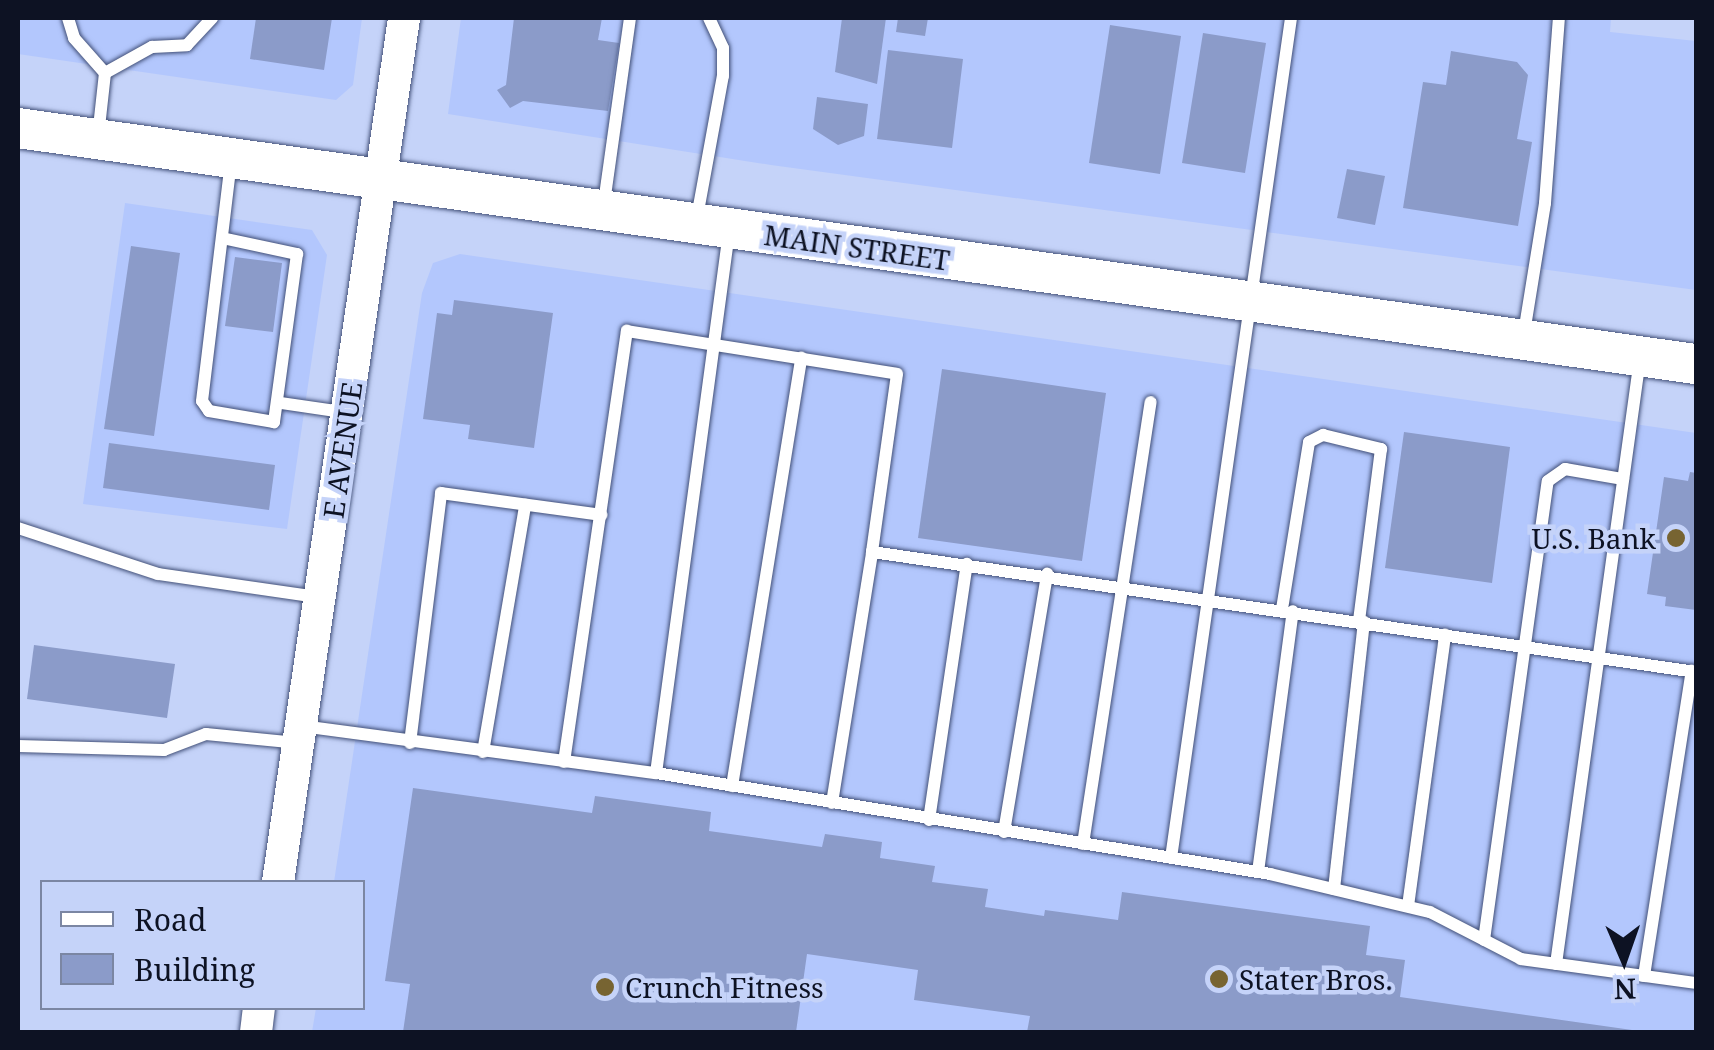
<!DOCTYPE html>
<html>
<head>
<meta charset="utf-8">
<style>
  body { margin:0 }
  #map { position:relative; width:1714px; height:1050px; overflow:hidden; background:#c5d3f9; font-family:"Noto Serif",serif }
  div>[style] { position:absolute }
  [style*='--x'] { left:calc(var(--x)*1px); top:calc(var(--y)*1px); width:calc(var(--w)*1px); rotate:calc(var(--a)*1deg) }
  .built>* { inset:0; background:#b3c7fd }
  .building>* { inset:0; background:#8b9bc9 }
  .roads { filter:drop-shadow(0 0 2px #425078) drop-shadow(0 0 2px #425078) }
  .service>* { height:12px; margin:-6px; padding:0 6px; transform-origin:6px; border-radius:6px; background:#fff }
  .tertiary>* { height:32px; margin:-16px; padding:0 16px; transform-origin:16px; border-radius:16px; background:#fff }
  .primary>* { height:40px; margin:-20px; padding:0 20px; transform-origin:20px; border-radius:20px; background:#fff }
  .dots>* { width:28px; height:28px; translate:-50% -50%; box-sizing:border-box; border:5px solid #c5d3f9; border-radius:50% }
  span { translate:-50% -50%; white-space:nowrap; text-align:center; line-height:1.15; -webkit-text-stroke:9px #c5d3f9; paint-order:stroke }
  .street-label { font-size:28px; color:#0d1223 }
  .poi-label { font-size:28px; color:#0d1223 }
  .right { translate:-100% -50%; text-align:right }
  .left { translate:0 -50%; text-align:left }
  .frame { position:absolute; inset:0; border:20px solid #0d1223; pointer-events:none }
  .legend { position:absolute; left:40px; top:880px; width:325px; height:130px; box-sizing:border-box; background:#c5d3f9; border:2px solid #7b86a3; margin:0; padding:12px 18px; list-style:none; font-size:30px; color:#0d1223 }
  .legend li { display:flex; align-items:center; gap:20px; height:50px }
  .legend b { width:50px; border:2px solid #7b86a3 }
  .north { position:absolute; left:1574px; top:910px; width:100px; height:100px; -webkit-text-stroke:8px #c5d3f9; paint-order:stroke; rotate:178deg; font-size:28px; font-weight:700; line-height:40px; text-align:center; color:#0d1223 }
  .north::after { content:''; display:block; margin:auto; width:35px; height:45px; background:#0d1223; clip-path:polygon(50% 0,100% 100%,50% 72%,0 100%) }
</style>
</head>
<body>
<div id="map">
  <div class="built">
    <i style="clip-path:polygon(18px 18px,362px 18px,353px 85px,336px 100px,18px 54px)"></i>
    <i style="clip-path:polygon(461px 18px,1611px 18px,1610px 32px,1696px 41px,1696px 290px,771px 165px,448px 114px)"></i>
    <i style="clip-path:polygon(125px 203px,312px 230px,327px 255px,287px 529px,83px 504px)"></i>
    <i style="clip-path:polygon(460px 254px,1696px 433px,1696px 1032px,312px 1032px,316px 1008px,362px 1008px,362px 882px,334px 882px,422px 293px,433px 263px)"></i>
  </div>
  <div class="building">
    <i style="clip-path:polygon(256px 18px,332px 18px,324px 70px,250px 59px)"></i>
    <i style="clip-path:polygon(514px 18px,602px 18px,598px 40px,619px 43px,608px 111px,523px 101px,510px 108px,497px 90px,506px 85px)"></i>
    <i style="clip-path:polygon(842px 18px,886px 18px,877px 84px,835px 72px)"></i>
    <i style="clip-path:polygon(898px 18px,928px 18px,925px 36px,896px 32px)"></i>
    <i style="clip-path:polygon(1110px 25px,1181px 36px,1160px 174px,1089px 163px)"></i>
    <i style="clip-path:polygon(1203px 33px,1266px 43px,1245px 173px,1182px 163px)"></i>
    <i style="clip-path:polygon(888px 50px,963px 59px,952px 148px,877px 139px)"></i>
    <i style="clip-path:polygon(1451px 51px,1517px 62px,1528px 75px,1517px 139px,1532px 142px,1518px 226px,1403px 208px,1423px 82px,1446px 85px)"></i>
    <i style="clip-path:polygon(817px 97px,868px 104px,864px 136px,838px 145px,813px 129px)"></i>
    <i style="clip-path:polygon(1347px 169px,1385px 176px,1375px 225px,1337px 218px)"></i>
    <i style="clip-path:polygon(131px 246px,180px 253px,154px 436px,104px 429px)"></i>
    <i style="clip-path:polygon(235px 257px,282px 263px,273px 332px,225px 326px)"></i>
    <i style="clip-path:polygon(454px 300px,553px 313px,534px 448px,468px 439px,470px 425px,423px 419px,437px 313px,452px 315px)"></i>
    <i style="clip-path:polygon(942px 369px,1106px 393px,1082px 561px,918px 538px)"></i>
    <i style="clip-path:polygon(1404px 432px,1510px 447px,1492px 583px,1385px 568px)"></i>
    <i style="clip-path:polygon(109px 443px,275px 465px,269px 510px,103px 488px)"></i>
    <i style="clip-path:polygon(1690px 472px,1696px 473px,1696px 610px,1665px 606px,1666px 597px,1647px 594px,1664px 477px,1688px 481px)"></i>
    <i style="clip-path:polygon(34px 645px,175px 664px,167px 718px,27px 699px)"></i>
    <i style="clip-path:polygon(413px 788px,592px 813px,595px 796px,711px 812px,709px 831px,822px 847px,825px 834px,882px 842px,880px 858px,935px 866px,932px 882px,988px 889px,985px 907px,1044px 916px,1045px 910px,1118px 920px,1122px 892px,1370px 926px,1366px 955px,1405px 960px,1400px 997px,1646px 1032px,1027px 1032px,1030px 1016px,914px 1000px,918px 970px,807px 954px,796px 1032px,403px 1032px,410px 984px,385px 981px)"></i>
  </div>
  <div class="roads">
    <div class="service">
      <i style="--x:68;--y:18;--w:21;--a:73"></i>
      <i style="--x:74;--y:38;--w:47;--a:48.5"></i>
      <i style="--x:105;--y:73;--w:63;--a:96.3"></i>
      <i style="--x:105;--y:73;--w:54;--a:-29"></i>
      <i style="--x:152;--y:47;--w:35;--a:-3"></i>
      <i style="--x:187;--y:45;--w:37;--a:-47"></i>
      <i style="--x:604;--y:203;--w:187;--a:-82"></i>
      <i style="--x:697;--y:217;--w:143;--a:-79.6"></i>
      <i style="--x:723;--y:76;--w:28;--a:-90"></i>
      <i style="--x:723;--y:48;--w:33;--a:-115"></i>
      <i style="--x:729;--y:232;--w:546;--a:97.68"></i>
      <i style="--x:656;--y:773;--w:622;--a:9.34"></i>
      <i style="--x:1270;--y:874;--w:164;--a:13.4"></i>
      <i style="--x:1430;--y:912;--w:102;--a:27.3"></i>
      <i style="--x:1521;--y:959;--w:177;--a:7.8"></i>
      <i style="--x:222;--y:238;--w:77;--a:12"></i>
      <i style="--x:297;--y:254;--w:170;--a:97.8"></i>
      <i style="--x:274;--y:422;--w:66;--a:-170.4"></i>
      <i style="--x:209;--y:411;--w:12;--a:-125"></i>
      <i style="--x:202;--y:401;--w:241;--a:-83.1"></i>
      <i style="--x:1524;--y:333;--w:132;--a:-80.8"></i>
      <i style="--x:1545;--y:203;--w:186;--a:-85.7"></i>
      <i style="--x:281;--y:403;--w:63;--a:8.3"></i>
      <i style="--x:18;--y:528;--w:147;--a:18.2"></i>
      <i style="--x:158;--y:574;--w:162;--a:8.2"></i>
      <i style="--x:1282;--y:609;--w:169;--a:-80.8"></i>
      <i style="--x:1309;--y:442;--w:16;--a:-27"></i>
      <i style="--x:1323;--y:435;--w:60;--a:13.6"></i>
      <i style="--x:1381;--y:449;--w:173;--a:97.3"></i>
      <i style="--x:302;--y:726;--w:357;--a:7.6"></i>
      <i style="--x:410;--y:743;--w:252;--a:-82.9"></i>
      <i style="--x:441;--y:493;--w:162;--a:7.8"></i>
      <i style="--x:18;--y:746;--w:146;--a:1.6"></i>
      <i style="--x:164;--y:750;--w:45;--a:-20.9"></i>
      <i style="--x:206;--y:734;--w:91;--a:5.6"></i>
      <i style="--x:483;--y:752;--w:251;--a:-80.3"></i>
      <i style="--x:564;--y:762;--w:436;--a:-81.7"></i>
      <i style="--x:627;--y:331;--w:273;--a:9"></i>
      <i style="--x:897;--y:374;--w:180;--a:98"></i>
      <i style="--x:872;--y:552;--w:833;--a:8.29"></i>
      <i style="--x:732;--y:786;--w:434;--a:-80.8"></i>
      <i style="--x:832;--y:803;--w:254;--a:-80.9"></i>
      <i style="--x:929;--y:820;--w:259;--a:-81.6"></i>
      <i style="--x:1004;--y:832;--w:262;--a:-80.5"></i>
      <i style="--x:1083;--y:844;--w:447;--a:-81.3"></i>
      <i style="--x:1171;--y:858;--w:849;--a:-81.87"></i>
      <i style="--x:1258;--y:872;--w:263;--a:-82.4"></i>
      <i style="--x:1334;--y:889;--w:269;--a:-83.6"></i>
      <i style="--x:1408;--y:906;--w:274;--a:-82.2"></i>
      <i style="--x:1484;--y:940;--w:463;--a:-82.1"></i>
      <i style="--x:1548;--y:481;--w:21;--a:-35"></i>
      <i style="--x:1565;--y:469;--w:59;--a:9.8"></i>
      <i style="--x:1556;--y:964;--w:611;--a:-82.1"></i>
      <i style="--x:1644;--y:976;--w:309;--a:-81.1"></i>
    </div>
    <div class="tertiary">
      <i style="--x:278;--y:882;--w:873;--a:-81.7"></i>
      <i style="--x:256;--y:1032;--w:24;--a:-83"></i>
    </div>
    <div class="primary">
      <i style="--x:18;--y:128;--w:1695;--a:8.01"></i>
    </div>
  </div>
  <div class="dots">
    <i style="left:1676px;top:538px;background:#776432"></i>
    <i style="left:1219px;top:979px;background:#776432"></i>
    <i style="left:605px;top:987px;background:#776432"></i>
  </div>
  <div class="street-label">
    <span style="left:857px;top:247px;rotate:8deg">MAIN STREET</span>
    <span style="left:342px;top:450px;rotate:-82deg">E AVENUE</span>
  </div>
  <div class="poi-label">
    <span class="right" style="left:1656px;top:538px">U.S. Bank</span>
    <span class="left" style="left:1239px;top:979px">Stater Bros.</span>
    <span class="left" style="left:625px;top:987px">Crunch Fitness</span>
  </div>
  <div class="frame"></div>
  <ul class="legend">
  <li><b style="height:12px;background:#fff"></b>Road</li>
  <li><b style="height:28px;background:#8b9bc9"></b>Building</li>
  </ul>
  <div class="north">N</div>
</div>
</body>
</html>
